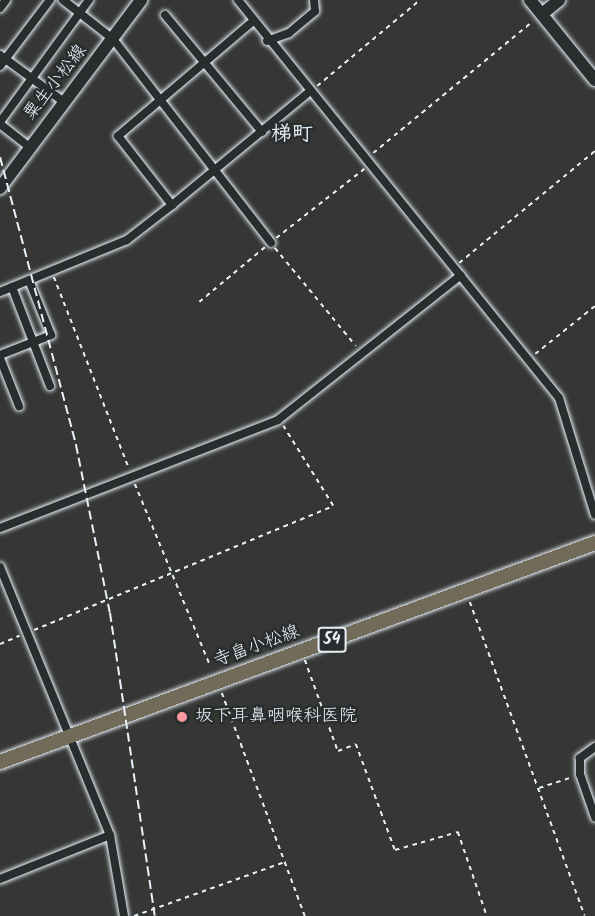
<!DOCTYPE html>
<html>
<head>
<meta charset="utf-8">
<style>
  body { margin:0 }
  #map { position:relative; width:595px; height:916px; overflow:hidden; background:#363735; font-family:Kalam,"Klee One",sans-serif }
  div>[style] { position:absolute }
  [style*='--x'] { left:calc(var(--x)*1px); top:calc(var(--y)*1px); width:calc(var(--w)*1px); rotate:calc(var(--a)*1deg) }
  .path>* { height:1.5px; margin-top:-0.75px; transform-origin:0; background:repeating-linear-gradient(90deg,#e8f1f8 0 4.5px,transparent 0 9px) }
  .roads { filter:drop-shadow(0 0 2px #e8f1f8) drop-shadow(0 0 2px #e8f1f8) }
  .street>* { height:8px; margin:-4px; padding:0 4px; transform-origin:4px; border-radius:4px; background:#2a2d2e }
  .secondary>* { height:12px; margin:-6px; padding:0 6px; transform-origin:6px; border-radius:6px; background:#2a2d2e }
  .primary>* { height:14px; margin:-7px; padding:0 7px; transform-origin:7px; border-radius:7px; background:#736b5a }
  .rail>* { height:2px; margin-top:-1px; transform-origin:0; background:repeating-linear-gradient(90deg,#e8f1f8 0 9px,transparent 0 13.5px) }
  .dots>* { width:16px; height:16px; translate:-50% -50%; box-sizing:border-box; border:3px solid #2a2d2e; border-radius:50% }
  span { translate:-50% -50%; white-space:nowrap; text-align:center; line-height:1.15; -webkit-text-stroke:5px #2a2d2e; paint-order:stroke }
  .shield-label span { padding:2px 4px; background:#2a2d2e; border:2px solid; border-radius:4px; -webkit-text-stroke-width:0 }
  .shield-label { font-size:16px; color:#e8f1f8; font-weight:700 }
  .street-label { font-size:18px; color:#e8f1f8 }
  .poi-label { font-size:18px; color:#e8f1f8 }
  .left { translate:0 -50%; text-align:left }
  .quarter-label { font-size:21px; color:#e8f1f8; font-weight:700 }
</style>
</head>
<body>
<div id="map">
  <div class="path">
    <i style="--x:317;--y:86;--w:134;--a:-39.9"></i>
    <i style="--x:373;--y:153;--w:207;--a:-39.5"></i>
    <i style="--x:276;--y:238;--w:112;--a:-38.1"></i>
    <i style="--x:275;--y:248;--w:127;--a:50.4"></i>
    <i style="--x:459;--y:263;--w:176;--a:-39.5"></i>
    <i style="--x:54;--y:277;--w:205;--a:68.6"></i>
    <i style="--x:199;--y:302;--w:86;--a:-39.8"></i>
    <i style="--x:535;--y:354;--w:77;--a:-38.7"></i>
    <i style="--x:135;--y:484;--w:194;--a:67.5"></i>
    <i style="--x:470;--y:602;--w:334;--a:69.9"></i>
    <i style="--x:34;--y:630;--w:324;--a:-22.5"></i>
    <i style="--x:333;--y:506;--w:94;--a:-122"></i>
    <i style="--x:0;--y:644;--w:21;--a:-23"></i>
    <i style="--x:305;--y:660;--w:97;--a:70.1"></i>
    <i style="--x:338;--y:751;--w:19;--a:-21"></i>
    <i style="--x:356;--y:744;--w:113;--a:69.8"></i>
    <i style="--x:395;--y:850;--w:66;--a:-15.9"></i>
    <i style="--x:458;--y:832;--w:89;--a:71"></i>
    <i style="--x:222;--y:693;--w:238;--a:69.6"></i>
    <i style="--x:539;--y:788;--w:35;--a:-18"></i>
    <i style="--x:134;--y:916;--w:160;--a:-19.7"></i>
  </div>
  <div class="roads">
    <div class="street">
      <i style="--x:63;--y:0;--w:63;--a:38"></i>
      <i style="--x:113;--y:39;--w:258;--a:52.2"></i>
      <i style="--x:238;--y:0;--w:511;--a:51.11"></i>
      <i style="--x:559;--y:398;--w:122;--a:72.9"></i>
      <i style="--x:0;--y:8;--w:10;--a:-53"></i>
      <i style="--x:165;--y:15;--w:152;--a:50.3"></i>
      <i style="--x:252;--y:22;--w:176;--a:139.6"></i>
      <i style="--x:118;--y:136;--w:88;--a:52"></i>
      <i style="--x:172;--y:205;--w:178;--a:-39.5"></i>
      <i style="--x:267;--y:41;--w:23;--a:-20"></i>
      <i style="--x:289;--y:33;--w:34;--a:-40"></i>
      <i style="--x:315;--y:11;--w:11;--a:-95"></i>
      <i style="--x:0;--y:55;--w:79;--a:36.3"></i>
      <i style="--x:0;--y:66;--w:83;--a:-52.9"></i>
      <i style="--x:0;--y:122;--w:151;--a:-53.9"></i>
      <i style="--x:0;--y:124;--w:37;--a:38"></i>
      <i style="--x:12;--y:287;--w:106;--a:69"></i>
      <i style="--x:0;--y:292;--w:137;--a:-22.3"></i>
      <i style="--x:127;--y:240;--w:57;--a:-37.9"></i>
      <i style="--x:0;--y:355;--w:55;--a:-21.4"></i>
      <i style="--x:51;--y:335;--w:59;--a:-111.8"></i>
      <i style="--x:0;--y:358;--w:52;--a:68.4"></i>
      <i style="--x:0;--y:528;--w:298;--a:-21.2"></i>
      <i style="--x:278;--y:420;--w:233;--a:-38.4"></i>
      <i style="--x:0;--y:567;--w:290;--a:67.7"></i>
      <i style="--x:110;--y:835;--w:82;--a:80.2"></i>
      <i style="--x:595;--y:747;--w:19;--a:144"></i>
      <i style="--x:580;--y:758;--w:16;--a:90"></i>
      <i style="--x:580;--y:774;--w:46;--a:70.8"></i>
      <i style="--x:0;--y:879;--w:118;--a:-21.8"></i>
    </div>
    <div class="secondary">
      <i style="--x:530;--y:0;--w:103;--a:50.9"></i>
      <i style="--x:542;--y:14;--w:22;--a:-39"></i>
      <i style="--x:0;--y:188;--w:235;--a:-53.1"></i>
    </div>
    <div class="primary">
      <i style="--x:0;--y:762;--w:634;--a:-20.21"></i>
    </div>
  </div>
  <div class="rail">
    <i style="--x:0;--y:157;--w:298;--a:75.2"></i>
    <i style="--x:76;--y:445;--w:171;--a:78.6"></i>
    <i style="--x:110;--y:613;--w:306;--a:81.6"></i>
  </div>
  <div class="dots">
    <i style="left:182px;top:717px;background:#ff9aa2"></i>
  </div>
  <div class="shield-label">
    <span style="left:332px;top:640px">54</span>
  </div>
  <div class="street-label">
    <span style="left:56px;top:83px;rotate:-52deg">粟生小松線</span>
    <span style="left:257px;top:647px;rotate:-20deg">寺畠小松線</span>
  </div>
  <div class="poi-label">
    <span class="left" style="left:195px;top:717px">坂下耳鼻咽喉科医院</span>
  </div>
  <div class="quarter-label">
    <span style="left:292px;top:135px">梯町</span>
  </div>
</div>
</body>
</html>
